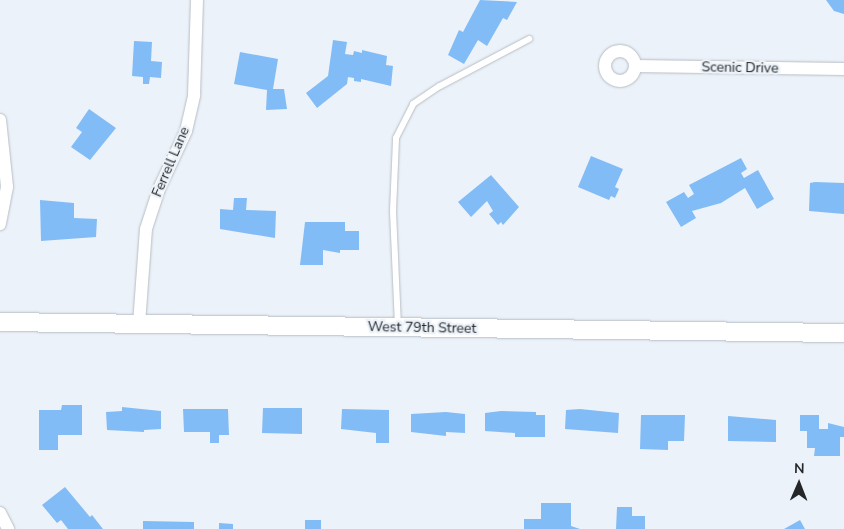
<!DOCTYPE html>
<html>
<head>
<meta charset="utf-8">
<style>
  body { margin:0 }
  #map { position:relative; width:844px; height:529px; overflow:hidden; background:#ecf2f9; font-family:"Nunito Sans",sans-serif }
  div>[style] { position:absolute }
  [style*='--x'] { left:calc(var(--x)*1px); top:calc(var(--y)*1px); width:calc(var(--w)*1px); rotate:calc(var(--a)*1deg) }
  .building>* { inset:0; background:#82bcf6 }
  .roads { filter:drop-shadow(0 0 1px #b7bdc4) drop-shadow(0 0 1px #b7bdc4) }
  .service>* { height:6px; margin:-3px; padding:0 3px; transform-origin:3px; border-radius:3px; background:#fff }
  .minor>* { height:12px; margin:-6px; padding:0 6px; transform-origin:6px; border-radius:6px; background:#fff }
  .minor>.ring { margin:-6px; padding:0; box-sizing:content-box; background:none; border:12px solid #fff; border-radius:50% }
  .secondary>* { height:18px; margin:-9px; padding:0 9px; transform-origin:9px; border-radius:9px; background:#fff }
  span { translate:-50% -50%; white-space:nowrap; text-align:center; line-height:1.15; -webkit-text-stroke:4.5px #ecf2f9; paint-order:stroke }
  .street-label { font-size:14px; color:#242729 }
  .north { position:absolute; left:774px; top:459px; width:50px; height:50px; -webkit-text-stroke:4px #ecf2f9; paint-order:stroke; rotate:1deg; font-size:14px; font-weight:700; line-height:20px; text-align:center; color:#242729 }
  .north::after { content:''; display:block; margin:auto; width:18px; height:22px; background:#242729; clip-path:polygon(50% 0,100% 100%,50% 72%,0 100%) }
</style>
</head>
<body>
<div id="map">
  <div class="building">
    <i style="clip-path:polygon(480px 0,517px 2px,507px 20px,503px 18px,487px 46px,478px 40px,464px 64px,448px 55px,459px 30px,463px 32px)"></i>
    <i style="clip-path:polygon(826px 0,844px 0,844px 14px,834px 11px)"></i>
    <i style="clip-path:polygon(333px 40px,347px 42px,345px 54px,353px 55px,354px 51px,362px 53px,362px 50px,387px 56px,386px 65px,393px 66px,391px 86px,361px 79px,361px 82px,354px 81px,354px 78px,348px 77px,347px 84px,317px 108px,306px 93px,328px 76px)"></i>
    <i style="clip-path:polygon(134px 41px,152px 42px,151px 61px,162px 62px,161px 78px,150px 77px,149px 84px,143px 84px,143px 77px,132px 76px)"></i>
    <i style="clip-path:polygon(240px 52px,278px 59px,273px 89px,284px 89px,287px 109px,266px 110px,267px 90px,234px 84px)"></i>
    <i style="clip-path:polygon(89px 109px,116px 128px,90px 160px,71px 147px,82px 132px,76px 128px)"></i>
    <i style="clip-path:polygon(591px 156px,623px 169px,615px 187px,619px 189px,615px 198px,611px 196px,609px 200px,578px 187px)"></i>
    <i style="clip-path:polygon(741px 158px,747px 169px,741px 173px,744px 178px,758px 170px,774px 199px,757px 209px,745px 188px,721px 203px,692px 211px,696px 218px,681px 227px,666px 202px,684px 192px,688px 198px,694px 194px,689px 185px)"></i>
    <i style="clip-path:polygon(491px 175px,519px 207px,503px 225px,501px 222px,498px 225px,489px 214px,493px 211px,487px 201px,471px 217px,458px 202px)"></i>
    <i style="clip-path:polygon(815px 182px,844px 183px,844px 214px,809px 211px,810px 183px)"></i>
    <i style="clip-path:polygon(234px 198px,247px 198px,246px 210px,276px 211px,275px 238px,220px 229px,220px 209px,233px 210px)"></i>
    <i style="clip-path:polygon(40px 200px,74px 203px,74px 218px,97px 219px,96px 237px,41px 241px)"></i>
    <i style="clip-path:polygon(305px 222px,345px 222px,345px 231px,359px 231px,359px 250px,340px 250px,340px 253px,323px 250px,323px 265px,300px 265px)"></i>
    <i style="clip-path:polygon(62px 405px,82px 405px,82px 435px,58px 435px,58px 450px,39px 450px,39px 410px,61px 410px)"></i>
    <i style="clip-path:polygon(122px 407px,161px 411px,161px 429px,144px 430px,144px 432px,107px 430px,106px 412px,122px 411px)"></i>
    <i style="clip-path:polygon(263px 408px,302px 408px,302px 434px,262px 433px)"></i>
    <i style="clip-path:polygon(183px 409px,228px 409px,229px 435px,219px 435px,219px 443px,210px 443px,210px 432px,184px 432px)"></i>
    <i style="clip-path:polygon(342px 409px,389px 410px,389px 443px,376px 443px,376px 433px,341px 429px)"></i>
    <i style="clip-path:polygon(580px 409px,619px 413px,618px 433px,565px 429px,566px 410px)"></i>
    <i style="clip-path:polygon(501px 411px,536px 412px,536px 415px,545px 415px,545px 437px,515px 437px,515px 433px,485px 431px,485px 413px)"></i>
    <i style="clip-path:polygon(446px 412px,465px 414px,465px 433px,446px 432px,446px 436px,411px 432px,411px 414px)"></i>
    <i style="clip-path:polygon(641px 415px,685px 415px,684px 441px,668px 441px,668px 450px,640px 449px)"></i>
    <i style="clip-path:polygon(800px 415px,819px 415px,819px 429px,828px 429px,828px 423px,844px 427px,844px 437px,840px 437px,840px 456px,814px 456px,815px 448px,807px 448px,807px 431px,800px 431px)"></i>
    <i style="clip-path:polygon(728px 416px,776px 420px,776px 442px,728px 441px)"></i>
    <i style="clip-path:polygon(65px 487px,90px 517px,92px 515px,103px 529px,68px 529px,61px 520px,57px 523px,42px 505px)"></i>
    <i style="clip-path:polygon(541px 503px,571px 503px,571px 526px,580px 529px,524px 529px,524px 519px,541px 519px)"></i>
    <i style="clip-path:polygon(617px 507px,632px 507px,632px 516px,645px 516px,645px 529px,616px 529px)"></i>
    <i style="clip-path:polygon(305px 520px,321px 520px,321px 529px,305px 529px)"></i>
    <i style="clip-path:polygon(800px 520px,805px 529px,784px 529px)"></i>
    <i style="clip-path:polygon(143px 521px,194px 522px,194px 529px,143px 529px)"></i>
    <i style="clip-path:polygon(219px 523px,233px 524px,233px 529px,219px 529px)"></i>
  </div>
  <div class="roads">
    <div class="service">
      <i style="--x:398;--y:326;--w:115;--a:-92.5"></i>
      <i style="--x:393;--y:211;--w:73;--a:-87.6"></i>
      <i style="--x:396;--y:138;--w:38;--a:-63"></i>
      <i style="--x:413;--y:104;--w:32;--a:-34"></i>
      <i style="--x:440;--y:86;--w:101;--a:-27.8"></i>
    </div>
    <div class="minor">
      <i class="ring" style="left:605px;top:51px;width:18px;height:18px"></i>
      <i style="--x:635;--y:66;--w:209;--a:0.8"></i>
      <i style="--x:0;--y:120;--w:67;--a:84"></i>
      <i style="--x:7;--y:187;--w:38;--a:101"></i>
      <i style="--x:139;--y:324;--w:95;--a:-85.8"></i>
      <i style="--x:146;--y:229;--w:42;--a:-72"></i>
      <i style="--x:159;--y:189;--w:64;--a:-65"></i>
      <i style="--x:186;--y:131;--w:37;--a:-77"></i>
      <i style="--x:194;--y:95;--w:95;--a:-88.2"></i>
      <i style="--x:0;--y:513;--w:18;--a:63"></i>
    </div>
    <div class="secondary">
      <i style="--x:0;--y:322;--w:844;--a:0.75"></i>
    </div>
  </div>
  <div class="street-label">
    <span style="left:740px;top:68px;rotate:1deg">Scenic Drive</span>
    <span style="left:171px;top:162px;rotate:-67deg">Ferrell Lane</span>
    <span style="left:422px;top:328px;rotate:1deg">West 79th Street</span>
  </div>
  <div class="north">N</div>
</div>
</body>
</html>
